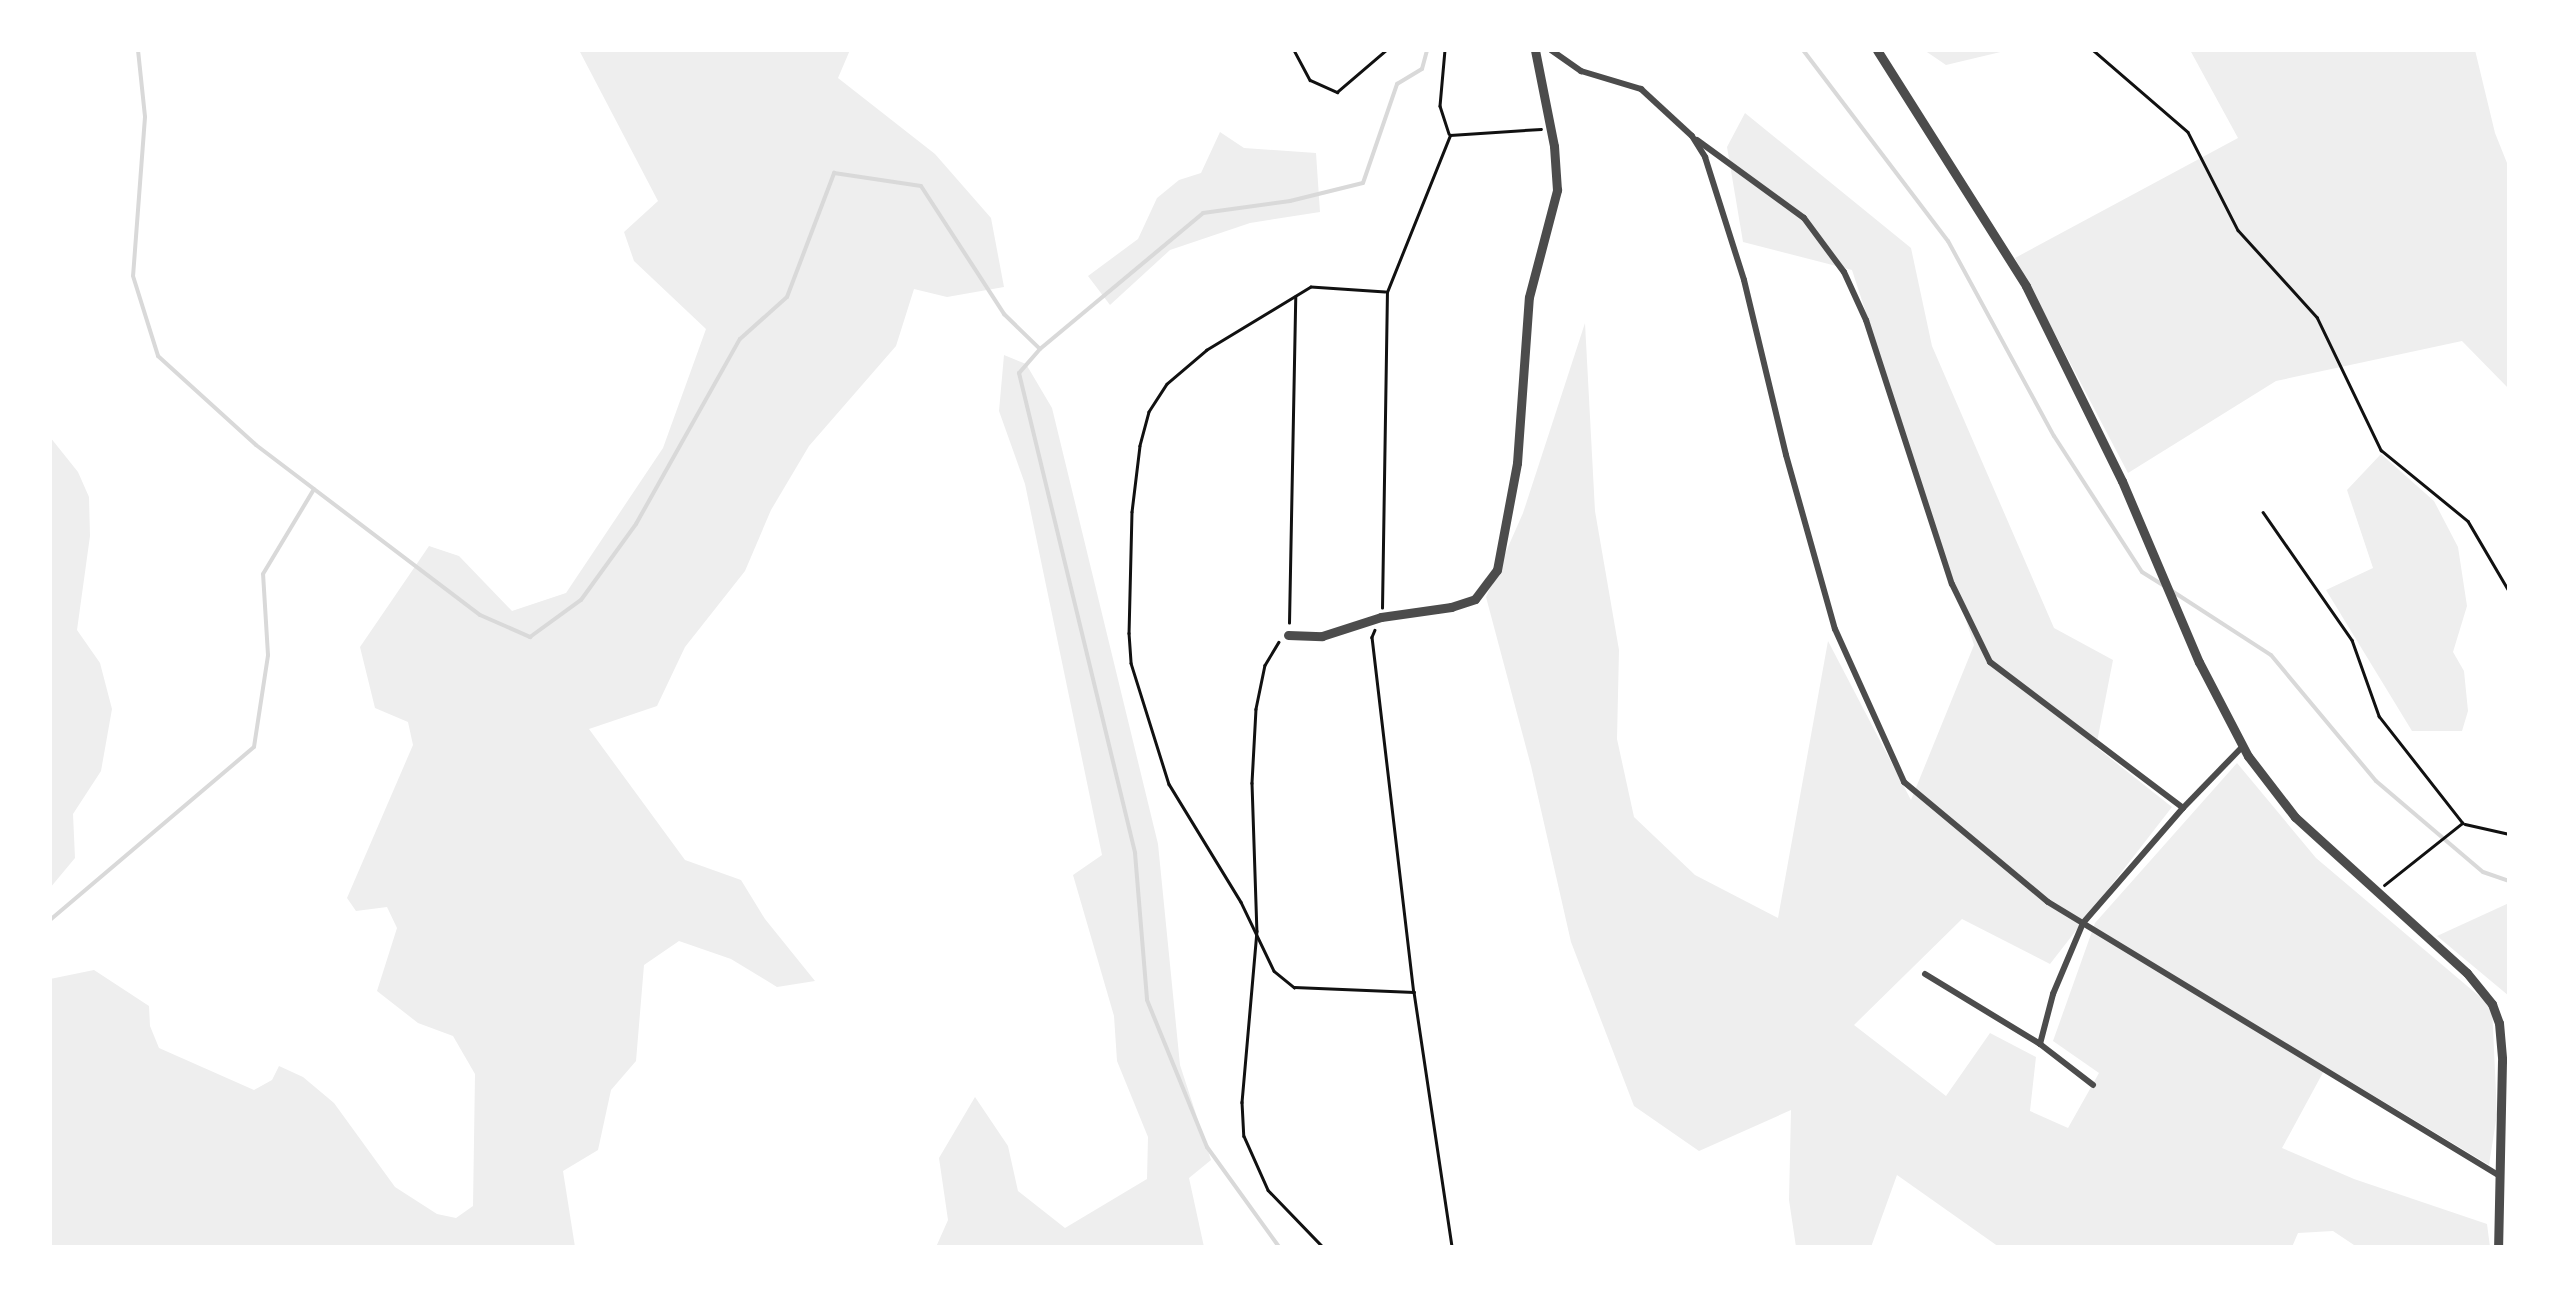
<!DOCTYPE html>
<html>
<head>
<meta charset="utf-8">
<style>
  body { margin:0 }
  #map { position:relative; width:2559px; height:1297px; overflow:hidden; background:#fff; font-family:"Alegreya Sans",sans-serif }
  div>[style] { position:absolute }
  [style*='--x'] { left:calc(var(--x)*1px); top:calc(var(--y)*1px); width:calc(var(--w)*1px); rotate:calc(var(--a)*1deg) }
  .green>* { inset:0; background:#eee }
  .stream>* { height:4px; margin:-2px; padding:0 2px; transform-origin:2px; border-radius:2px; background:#d9d9d9 }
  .path>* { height:2.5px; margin:-1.25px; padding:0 1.25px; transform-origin:1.25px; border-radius:1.25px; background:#111 }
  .minor>* { height:6px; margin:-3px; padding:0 3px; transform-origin:3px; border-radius:3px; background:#4c4c4c }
  .tertiary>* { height:9px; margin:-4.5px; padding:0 4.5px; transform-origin:4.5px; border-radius:4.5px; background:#4c4c4c }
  span { translate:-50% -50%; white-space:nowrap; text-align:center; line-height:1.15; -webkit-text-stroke:10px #fff; paint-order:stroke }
  .frame { position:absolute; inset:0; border:52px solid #fff; pointer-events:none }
</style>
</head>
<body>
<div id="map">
  <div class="green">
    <i style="clip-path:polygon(579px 50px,850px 50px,838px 78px,935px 154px,991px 218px,1004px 287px,947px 297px,914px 289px,896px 346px,809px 446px,771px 510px,745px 571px,685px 647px,657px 706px,589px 729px,685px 860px,741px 880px,765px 919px,815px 981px,777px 987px,731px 959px,679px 941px,644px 965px,636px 1061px,611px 1090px,598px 1150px,563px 1171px,575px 1247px,50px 1247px,50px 979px,94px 970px,149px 1006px,150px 1026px,159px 1048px,254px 1090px,272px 1080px,279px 1066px,303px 1077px,334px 1103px,395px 1187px,437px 1214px,456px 1218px,473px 1206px,475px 1074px,453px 1036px,418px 1023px,377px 991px,397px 928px,387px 907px,356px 911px,347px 898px,413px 745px,408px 722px,375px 708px,360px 647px,429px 546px,459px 556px,512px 611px,566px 593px,663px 448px,706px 329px,634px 261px,624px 232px,658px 201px)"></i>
    <i style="clip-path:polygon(1924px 50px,2009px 50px,1946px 65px)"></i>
    <i style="clip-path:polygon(2190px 50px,2475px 50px,2495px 133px,2509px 168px,2509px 389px,2462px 341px,2276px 381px,2128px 473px,2015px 258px,2238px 138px)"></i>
    <i style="clip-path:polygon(1745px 113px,1911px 248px,1932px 346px,2054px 628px,2113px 660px,2096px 747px,2172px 807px,2050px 964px,1962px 919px,1854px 1025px,1946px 1096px,1990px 1033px,2036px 1057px,2030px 1111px,2068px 1128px,2099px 1073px,2053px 1041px,2095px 923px,2237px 763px,2316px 858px,2492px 1007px,2497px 1114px,2489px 1165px,2326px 1067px,2282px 1148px,2354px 1179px,2487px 1224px,2490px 1247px,2357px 1247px,2333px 1231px,2298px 1233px,2292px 1247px,1999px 1247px,1897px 1175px,1871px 1247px,1796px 1247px,1789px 1200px,1791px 1110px,1699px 1151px,1634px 1106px,1571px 942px,1531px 766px,1486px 597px,1523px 513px,1585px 323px,1595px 511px,1619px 650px,1617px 739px,1634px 817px,1695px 875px,1778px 918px,1828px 641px,1911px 800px,1974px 645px,1852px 270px,1743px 242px,1727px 147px)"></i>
    <i style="clip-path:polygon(1220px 132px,1244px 148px,1316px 153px,1320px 212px,1250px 223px,1170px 250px,1110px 305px,1088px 276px,1138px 239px,1157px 198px,1179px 180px,1201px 173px)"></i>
    <i style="clip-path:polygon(1004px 355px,1026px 364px,1052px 408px,1158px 844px,1180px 1065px,1211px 1160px,1189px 1178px,1204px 1247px,936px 1247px,948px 1220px,939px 1158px,975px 1097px,1008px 1146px,1018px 1191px,1065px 1228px,1147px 1179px,1148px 1137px,1117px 1061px,1114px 1016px,1073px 875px,1102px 855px,1025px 484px,999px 411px)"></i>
    <i style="clip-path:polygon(50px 437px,78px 472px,89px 497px,90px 536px,77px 630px,100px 663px,112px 709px,101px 771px,73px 814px,75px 858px,50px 888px)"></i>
    <i style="clip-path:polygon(2381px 454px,2434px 501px,2458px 547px,2467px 606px,2453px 652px,2464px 671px,2468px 711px,2462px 731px,2412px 731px,2326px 590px,2373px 568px,2347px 490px)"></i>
    <i style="clip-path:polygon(2509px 903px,2509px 996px,2437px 936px)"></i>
  </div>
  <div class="stream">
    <i style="--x:138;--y:50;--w:67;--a:84"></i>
    <i style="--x:145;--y:117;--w:159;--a:94.3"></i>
    <i style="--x:133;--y:276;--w:84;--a:72.6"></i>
    <i style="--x:158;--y:356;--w:132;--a:42.2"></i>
    <i style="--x:256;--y:445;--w:281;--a:37.2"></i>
    <i style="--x:480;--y:615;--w:55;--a:23.7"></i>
    <i style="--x:530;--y:637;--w:63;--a:-36"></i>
    <i style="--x:581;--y:600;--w:94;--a:-54.1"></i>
    <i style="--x:636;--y:524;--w:212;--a:-60.7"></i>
    <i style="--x:740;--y:339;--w:63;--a:-41.8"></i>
    <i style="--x:787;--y:297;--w:133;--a:-69.2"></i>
    <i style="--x:834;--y:173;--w:88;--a:8.5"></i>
    <i style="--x:921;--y:186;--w:153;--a:57"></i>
    <i style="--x:1004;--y:314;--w:50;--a:44.2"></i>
    <i style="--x:1040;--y:349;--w:32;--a:131"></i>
    <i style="--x:1019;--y:373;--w:494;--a:76.4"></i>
    <i style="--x:1135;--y:853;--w:147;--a:85.3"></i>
    <i style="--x:1147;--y:1000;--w:159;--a:67.8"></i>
    <i style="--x:1207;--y:1147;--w:123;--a:54.2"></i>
    <i style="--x:1803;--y:50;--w:240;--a:52.8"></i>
    <i style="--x:1948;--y:241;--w:222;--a:61.5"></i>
    <i style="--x:2054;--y:436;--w:162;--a:57.1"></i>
    <i style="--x:2142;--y:572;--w:26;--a:32"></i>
    <i style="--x:1040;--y:349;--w:212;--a:-39.8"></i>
    <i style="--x:1203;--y:213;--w:88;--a:-7.9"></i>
    <i style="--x:1290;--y:201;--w:75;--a:-13.9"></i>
    <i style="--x:1363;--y:183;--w:105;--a:-71"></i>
    <i style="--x:1397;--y:84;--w:29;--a:-31"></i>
    <i style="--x:1422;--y:69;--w:20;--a:-75"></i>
    <i style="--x:2172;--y:591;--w:118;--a:32.9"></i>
    <i style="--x:2271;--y:655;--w:164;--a:50.2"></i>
    <i style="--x:2376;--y:781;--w:140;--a:40.4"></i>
    <i style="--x:2483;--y:872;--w:28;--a:19"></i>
    <i style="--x:50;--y:920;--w:267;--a:-40.3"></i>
    <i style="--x:254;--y:747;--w:93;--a:-81.3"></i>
    <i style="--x:268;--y:655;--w:81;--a:-93.5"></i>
    <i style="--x:263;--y:574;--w:99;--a:-59"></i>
  </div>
  <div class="path">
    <i style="--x:1294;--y:50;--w:34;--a:62"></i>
    <i style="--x:1310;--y:80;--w:30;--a:24"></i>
    <i style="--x:1337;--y:92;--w:65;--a:-40.6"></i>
    <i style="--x:1445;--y:50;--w:56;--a:95.1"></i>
    <i style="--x:1440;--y:106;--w:29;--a:72"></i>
    <i style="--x:2093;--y:50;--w:125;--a:40.8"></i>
    <i style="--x:2188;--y:132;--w:110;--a:63"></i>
    <i style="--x:2238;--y:230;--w:118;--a:47.8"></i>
    <i style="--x:2317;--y:317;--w:148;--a:64.3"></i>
    <i style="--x:2381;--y:450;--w:112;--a:39.2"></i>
    <i style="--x:2468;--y:521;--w:81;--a:59.6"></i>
    <i style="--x:1450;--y:135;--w:91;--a:-3.8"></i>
    <i style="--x:1385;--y:292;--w:74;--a:-176.1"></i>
    <i style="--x:1311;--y:287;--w:122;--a:148.8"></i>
    <i style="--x:1207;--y:350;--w:52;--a:139.6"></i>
    <i style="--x:1167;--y:384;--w:33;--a:123"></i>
    <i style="--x:1149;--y:412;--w:35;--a:105"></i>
    <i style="--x:1140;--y:446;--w:66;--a:96.9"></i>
    <i style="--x:1132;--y:512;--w:121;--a:91.4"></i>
    <i style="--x:1129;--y:633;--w:30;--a:86"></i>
    <i style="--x:1131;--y:663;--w:127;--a:72.6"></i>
    <i style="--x:1169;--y:784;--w:138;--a:58.6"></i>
    <i style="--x:1241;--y:902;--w:76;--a:64.4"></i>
    <i style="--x:1274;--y:971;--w:26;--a:39"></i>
    <i style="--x:1294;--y:987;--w:120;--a:2.4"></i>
    <i style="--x:2263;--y:512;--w:156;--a:55.2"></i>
    <i style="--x:2352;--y:640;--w:81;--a:70.4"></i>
    <i style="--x:2379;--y:716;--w:136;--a:51.9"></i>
    <i style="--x:2463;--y:823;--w:100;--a:141.5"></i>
    <i style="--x:1382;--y:608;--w:316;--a:-89.1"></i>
    <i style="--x:1387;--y:292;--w:169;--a:-68.1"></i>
    <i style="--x:1289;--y:623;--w:326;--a:-88.9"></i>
    <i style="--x:1375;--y:630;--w:8;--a:113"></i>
    <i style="--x:1372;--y:637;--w:357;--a:83.3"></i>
    <i style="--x:1414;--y:992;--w:258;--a:81.5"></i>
    <i style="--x:1279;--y:642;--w:27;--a:121"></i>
    <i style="--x:1265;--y:665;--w:45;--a:101.6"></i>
    <i style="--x:1256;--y:709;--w:74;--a:93.1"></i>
    <i style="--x:1252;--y:783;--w:148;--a:88.1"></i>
    <i style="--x:1257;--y:931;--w:172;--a:95"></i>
    <i style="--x:1242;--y:1102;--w:34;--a:87"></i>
    <i style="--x:1244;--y:1136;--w:59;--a:66"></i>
    <i style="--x:1268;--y:1190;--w:79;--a:46"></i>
    <i style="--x:2465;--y:824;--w:45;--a:12.8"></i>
  </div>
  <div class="minor">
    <i style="--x:1551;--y:50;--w:37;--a:35"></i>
    <i style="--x:1581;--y:71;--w:63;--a:16.7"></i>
    <i style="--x:1641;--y:89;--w:69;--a:42.7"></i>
    <i style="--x:1692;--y:136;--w:25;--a:58"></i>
    <i style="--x:1705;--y:157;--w:129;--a:72.4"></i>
    <i style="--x:1744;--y:280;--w:180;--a:76.5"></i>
    <i style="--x:1786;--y:455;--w:181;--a:74.3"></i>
    <i style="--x:1835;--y:629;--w:168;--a:65.7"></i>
    <i style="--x:1904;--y:782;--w:187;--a:39.8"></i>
    <i style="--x:2048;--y:902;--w:526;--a:31.24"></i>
    <i style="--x:1697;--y:140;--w:132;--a:36.1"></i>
    <i style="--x:1804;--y:218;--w:67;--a:53.5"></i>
    <i style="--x:1844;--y:272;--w:53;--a:65.4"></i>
    <i style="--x:1866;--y:320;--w:278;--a:72"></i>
    <i style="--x:1952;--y:584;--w:87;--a:64"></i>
    <i style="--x:1990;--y:662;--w:242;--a:37.1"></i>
    <i style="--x:2183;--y:808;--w:86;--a:-45.9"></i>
    <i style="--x:1925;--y:974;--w:135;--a:31.3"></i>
    <i style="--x:2040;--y:1044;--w:67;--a:37.7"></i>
    <i style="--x:2040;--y:1044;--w:52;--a:-75.4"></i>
    <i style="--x:2053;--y:994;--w:77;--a:-67.1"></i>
    <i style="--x:2083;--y:923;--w:152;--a:-49"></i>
  </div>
  <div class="tertiary">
    <i style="--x:1877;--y:50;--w:279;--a:57.7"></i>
    <i style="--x:2026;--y:286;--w:217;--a:63.8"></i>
    <i style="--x:2122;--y:481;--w:197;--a:67"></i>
    <i style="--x:2199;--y:662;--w:106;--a:62.5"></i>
    <i style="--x:2248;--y:756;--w:77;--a:52.4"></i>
    <i style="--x:2295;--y:817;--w:232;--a:42.2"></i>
    <i style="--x:2467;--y:973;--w:40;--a:51"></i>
    <i style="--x:2492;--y:1004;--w:20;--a:70"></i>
    <i style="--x:2499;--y:1023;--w:38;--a:85"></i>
    <i style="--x:2502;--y:1061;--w:186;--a:91.2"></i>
    <i style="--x:1288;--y:635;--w:34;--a:2"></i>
    <i style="--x:1322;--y:636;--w:62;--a:-17.9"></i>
    <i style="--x:1381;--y:617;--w:71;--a:-8.1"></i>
    <i style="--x:1451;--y:607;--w:25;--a:-18"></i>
    <i style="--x:1475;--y:599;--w:36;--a:-53"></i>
    <i style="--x:1497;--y:570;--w:109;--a:-79.4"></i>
    <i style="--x:1517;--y:463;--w:166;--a:-85.9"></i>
    <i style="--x:1529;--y:297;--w:111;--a:-75.3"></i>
    <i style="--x:1557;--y:190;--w:44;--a:-93.9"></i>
    <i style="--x:1554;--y:146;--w:98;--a:-101.2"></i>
  </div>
  <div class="frame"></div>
</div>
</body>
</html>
